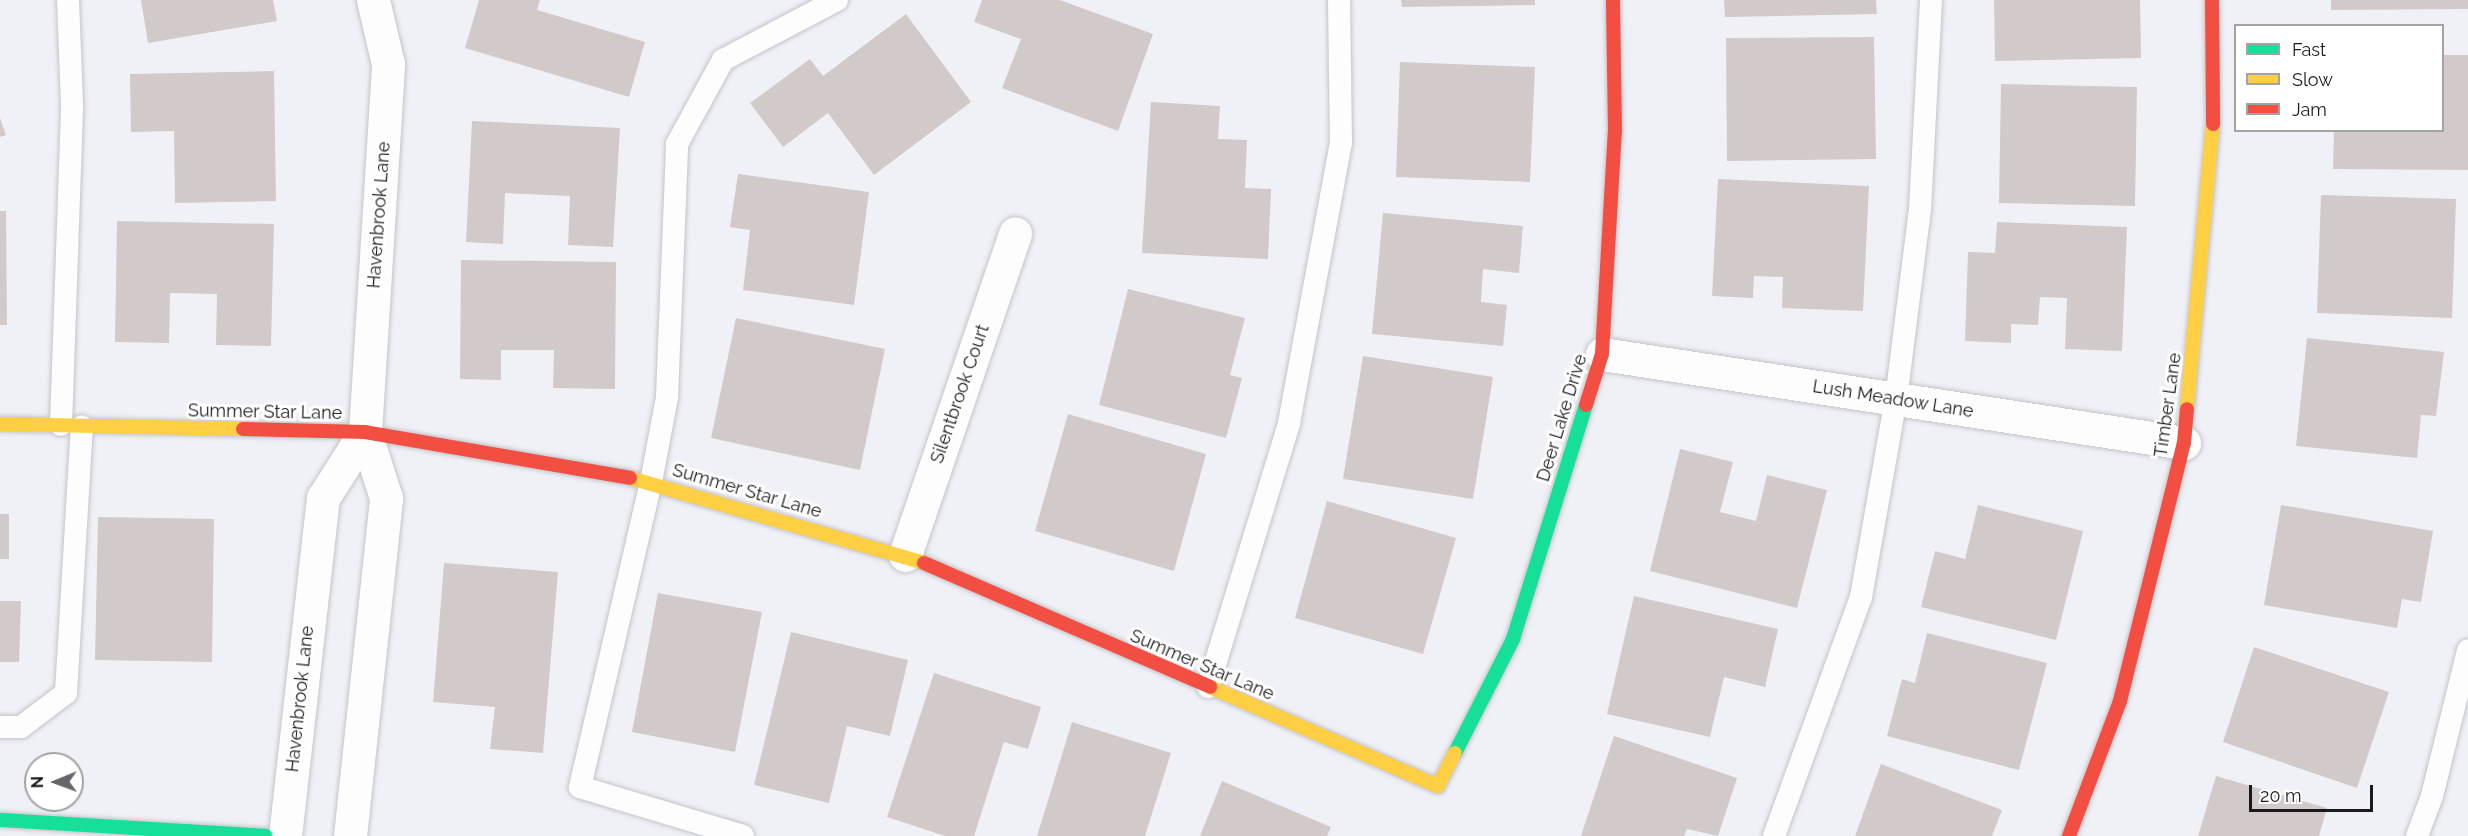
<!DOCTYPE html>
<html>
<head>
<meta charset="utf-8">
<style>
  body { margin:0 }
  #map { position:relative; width:2468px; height:836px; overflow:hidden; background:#f0f1f7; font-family:Raleway,sans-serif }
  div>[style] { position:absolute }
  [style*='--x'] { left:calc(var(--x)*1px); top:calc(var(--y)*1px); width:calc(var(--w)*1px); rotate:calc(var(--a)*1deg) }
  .building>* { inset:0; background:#d2cac8 }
  .roads { filter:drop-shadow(0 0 2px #c3c4c9) drop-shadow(0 0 2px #c3c4c9) }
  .lane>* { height:22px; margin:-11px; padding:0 11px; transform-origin:11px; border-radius:11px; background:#fdfdfe }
  .street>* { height:33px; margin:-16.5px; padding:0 16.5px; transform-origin:16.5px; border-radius:16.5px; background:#fdfdfe }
  .fast>* { height:14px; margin:-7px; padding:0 7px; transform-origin:7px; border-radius:7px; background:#16e098 }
  .slow>* { height:14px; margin:-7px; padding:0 7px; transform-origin:7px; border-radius:7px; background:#ffcf43 }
  .jam>* { height:14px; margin:-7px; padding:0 7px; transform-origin:7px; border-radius:7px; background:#f24e42 }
  span { translate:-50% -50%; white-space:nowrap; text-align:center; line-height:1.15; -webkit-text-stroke:6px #fff; paint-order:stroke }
  .street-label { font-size:18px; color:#1a1a1e }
  .legend { position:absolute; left:2234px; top:24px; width:210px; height:108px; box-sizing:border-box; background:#fff; border:2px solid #a3a3a5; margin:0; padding:8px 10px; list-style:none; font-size:18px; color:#1a1a1e }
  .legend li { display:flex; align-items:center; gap:12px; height:30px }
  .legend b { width:30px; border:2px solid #a3a3a5 }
  .north { position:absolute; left:24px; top:752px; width:60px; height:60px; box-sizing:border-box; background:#fff; border:2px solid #a3a3a5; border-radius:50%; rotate:269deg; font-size:16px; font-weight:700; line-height:24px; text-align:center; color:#1a1a1e }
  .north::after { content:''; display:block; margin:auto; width:21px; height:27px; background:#65656a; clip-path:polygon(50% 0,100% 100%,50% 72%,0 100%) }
  .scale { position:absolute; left:2249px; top:785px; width:124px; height:27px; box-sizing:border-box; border:3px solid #1a1a1e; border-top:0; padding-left:8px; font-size:18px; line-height:21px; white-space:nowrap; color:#1a1a1e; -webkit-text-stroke:4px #fff; paint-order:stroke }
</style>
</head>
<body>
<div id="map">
  <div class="building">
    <i style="clip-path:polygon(141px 0,273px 0,277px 21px,148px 43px)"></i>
    <i style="clip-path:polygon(479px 0,540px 0,537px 10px,645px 42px,629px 97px,465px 48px)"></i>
    <i style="clip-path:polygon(982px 0,1060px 0,1153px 34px,1118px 131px,1002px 88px,1021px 39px,974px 22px)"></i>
    <i style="clip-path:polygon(1401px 0,1535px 0,1535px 5px,1402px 7px)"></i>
    <i style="clip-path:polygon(1724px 0,1876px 0,1877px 14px,1725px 17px)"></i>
    <i style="clip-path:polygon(1994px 0,2140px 0,2141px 58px,1995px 61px)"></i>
    <i style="clip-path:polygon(2331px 0,2468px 0,2468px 9px,2331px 10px)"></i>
    <i style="clip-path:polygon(906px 14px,971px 102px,874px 175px,828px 113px,783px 147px,750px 103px,810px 59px,823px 76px)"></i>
    <i style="clip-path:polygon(1874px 37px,1876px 159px,1727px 161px,1726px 38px)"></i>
    <i style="clip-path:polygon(2442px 55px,2468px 55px,2468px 170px,2333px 169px,2334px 130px,2442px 130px)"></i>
    <i style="clip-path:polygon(1400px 62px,1535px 67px,1530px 182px,1396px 177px)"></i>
    <i style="clip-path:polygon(274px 71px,276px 201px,175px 203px,174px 131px,131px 132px,130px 74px)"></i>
    <i style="clip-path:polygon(2001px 84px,2137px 87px,2135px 206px,1999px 203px)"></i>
    <i style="clip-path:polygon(1151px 102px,1220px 106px,1218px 139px,1247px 140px,1245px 188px,1271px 189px,1268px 259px,1142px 253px)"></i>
    <i style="clip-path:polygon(0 118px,6px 135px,0 137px)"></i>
    <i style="clip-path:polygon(472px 121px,620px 128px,613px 247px,568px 245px,570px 196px,505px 193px,503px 244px,466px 242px)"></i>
    <i style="clip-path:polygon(738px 174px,869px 192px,854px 305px,743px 290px,750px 230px,730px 227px)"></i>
    <i style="clip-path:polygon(1718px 179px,1869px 186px,1863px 311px,1782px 308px,1783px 277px,1754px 276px,1753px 298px,1712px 296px)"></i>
    <i style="clip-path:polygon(2321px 195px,2456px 199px,2452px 318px,2317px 313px)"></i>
    <i style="clip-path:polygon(0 211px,6px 211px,7px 325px,0 325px)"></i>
    <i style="clip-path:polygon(1383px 213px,1523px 226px,1519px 273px,1483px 269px,1481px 302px,1507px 305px,1503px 346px,1372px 334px)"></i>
    <i style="clip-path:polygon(117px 221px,274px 224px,271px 346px,216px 345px,217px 294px,170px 293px,169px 343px,115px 342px)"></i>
    <i style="clip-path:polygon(1997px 222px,2127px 227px,2122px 351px,2065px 349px,2067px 298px,2040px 297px,2038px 325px,2011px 324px,2011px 343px,1965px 341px,1968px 252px,1995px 253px)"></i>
    <i style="clip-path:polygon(461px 260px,616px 262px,615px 389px,553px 388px,554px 350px,501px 350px,501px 380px,460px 379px)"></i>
    <i style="clip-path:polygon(1128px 289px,1245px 318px,1230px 375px,1242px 378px,1226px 438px,1099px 405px)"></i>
    <i style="clip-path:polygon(736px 318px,885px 349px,860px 470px,711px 438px)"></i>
    <i style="clip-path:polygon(2307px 338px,2444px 352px,2436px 416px,2421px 415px,2417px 458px,2296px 446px)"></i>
    <i style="clip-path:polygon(1363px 356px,1493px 377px,1473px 499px,1343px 479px)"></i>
    <i style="clip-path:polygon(1068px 414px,1206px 454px,1174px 571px,1035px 531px)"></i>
    <i style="clip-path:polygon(1680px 449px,1733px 462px,1720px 512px,1756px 521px,1767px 475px,1827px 490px,1797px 608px,1650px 571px)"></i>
    <i style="clip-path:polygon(1327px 501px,1456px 538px,1423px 654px,1295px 618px)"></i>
    <i style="clip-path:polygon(1978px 505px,2083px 531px,2056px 640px,1921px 607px,1935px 551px,1965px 559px)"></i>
    <i style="clip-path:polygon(2281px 505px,2433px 531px,2421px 602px,2402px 599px,2397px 628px,2264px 605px)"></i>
    <i style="clip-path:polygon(0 514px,9px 514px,9px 559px,0 559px)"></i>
    <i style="clip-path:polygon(98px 517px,214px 519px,212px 662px,95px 660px)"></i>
    <i style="clip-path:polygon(444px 563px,558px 572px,543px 753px,490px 749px,495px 707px,433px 702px)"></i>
    <i style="clip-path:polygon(658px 593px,762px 612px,735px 752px,632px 732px)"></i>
    <i style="clip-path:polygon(1634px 596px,1778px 629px,1765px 687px,1724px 677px,1710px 737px,1607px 714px)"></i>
    <i style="clip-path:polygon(0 601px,21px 601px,19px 662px,0 662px)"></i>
    <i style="clip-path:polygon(791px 632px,908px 660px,890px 736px,847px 726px,829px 803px,754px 785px)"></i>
    <i style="clip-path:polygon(1927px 633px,2047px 663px,2019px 770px,1887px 736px,1902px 679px,1915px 683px)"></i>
    <i style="clip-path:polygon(2254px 647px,2389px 692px,2357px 788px,2223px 742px)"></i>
    <i style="clip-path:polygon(934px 673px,1041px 707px,1028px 749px,1004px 742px,974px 836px,945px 836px,887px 817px)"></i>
    <i style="clip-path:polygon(1072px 722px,1171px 753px,1145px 836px,1037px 836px)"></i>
    <i style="clip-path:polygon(1614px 736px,1737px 778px,1718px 836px,1687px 829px,1684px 836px,1581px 836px)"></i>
    <i style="clip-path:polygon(1881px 764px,2002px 810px,1992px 836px,1855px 836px)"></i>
    <i style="clip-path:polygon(2216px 776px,2327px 808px,2319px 836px,2198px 836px)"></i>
    <i style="clip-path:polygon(1222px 781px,1331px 827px,1327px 836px,1200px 836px)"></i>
  </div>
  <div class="roads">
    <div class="lane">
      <i style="--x:61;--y:425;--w:321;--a:-88"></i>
      <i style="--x:72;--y:104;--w:104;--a:-92.2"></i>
      <i style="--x:1208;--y:687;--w:276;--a:-72.9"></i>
      <i style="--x:1289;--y:423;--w:285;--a:-79.5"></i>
      <i style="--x:1341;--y:143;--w:143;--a:-90.8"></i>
      <i style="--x:0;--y:727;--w:21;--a:0"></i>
      <i style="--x:21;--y:727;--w:56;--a:-37.1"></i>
      <i style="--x:66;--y:693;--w:267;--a:-86.6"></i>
      <i style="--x:743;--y:836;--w:170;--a:-163.3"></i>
      <i style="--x:580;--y:787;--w:313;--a:-76.9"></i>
      <i style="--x:651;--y:482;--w:86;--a:-79.3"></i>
      <i style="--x:667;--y:397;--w:253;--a:-87.7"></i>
      <i style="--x:677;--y:144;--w:96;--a:-61.3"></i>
      <i style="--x:723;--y:60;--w:129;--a:-27.8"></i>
      <i style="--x:1774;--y:836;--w:254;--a:-70"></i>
      <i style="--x:1861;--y:597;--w:201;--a:-80"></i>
      <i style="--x:1896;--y:399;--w:191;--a:-82.8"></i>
      <i style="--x:1920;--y:210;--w:210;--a:-87"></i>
      <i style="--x:2417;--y:836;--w:43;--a:-69.4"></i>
      <i style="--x:2432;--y:796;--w:150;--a:-76.1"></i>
    </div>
    <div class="street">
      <i style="--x:1602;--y:354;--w:589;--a:8.69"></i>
      <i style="--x:905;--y:555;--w:340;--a:-71.1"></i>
      <i style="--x:285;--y:836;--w:340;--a:-83.6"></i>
      <i style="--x:323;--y:498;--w:78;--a:-57.5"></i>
      <i style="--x:350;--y:836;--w:340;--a:-83.9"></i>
      <i style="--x:386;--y:498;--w:69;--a:-107.7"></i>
      <i style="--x:365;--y:432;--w:369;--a:-86.4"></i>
      <i style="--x:388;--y:64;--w:66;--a:-103.2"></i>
    </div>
    <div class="fast">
      <i style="--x:1455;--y:753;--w:128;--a:-63"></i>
      <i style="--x:1513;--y:639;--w:245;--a:-72.7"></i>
      <i style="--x:0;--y:820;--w:266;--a:3.4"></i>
    </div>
    <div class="slow">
      <i style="--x:2187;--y:409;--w:286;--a:-84.8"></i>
      <i style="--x:0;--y:424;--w:243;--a:1.2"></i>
      <i style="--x:630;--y:478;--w:306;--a:16.1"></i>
      <i style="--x:1210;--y:687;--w:249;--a:23.5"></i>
      <i style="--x:1438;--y:786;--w:37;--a:-63"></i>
    </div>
    <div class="jam">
      <i style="--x:2212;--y:0;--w:124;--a:89.5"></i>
      <i style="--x:1586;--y:405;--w:53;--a:-72.6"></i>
      <i style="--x:1602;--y:354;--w:223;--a:-86.7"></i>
      <i style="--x:1615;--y:131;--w:131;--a:-90.9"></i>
      <i style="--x:243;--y:429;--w:122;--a:1.4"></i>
      <i style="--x:365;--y:432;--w:269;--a:9.8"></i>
      <i style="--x:924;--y:563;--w:312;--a:23.4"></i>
      <i style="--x:2069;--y:836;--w:144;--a:-69.3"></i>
      <i style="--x:2120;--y:701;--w:266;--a:-76.1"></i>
      <i style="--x:2184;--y:443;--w:34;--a:-85"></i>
    </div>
  </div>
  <div class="street-label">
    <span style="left:379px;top:215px;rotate:-86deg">Havenbrook Lane</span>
    <span style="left:960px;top:394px;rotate:-71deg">Silentbrook Court</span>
    <span style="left:1893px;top:399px;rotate:9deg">Lush Meadow Lane</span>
    <span style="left:2168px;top:405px;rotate:-82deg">Timber Lane</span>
    <span style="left:265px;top:412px;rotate:1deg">Summer Star Lane</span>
    <span style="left:1562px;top:418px;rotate:-73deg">Deer Lake Drive</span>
    <span style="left:747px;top:491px;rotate:16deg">Summer Star Lane</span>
    <span style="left:1202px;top:665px;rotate:23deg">Summer Star Lane</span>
    <span style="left:300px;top:699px;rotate:-84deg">Havenbrook Lane</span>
  </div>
  <ul class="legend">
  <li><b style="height:8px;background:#16e098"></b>Fast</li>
  <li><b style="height:8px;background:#ffcf43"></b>Slow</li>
  <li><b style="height:8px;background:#f24e42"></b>Jam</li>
  </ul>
  <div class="north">N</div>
  <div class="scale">20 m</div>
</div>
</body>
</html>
